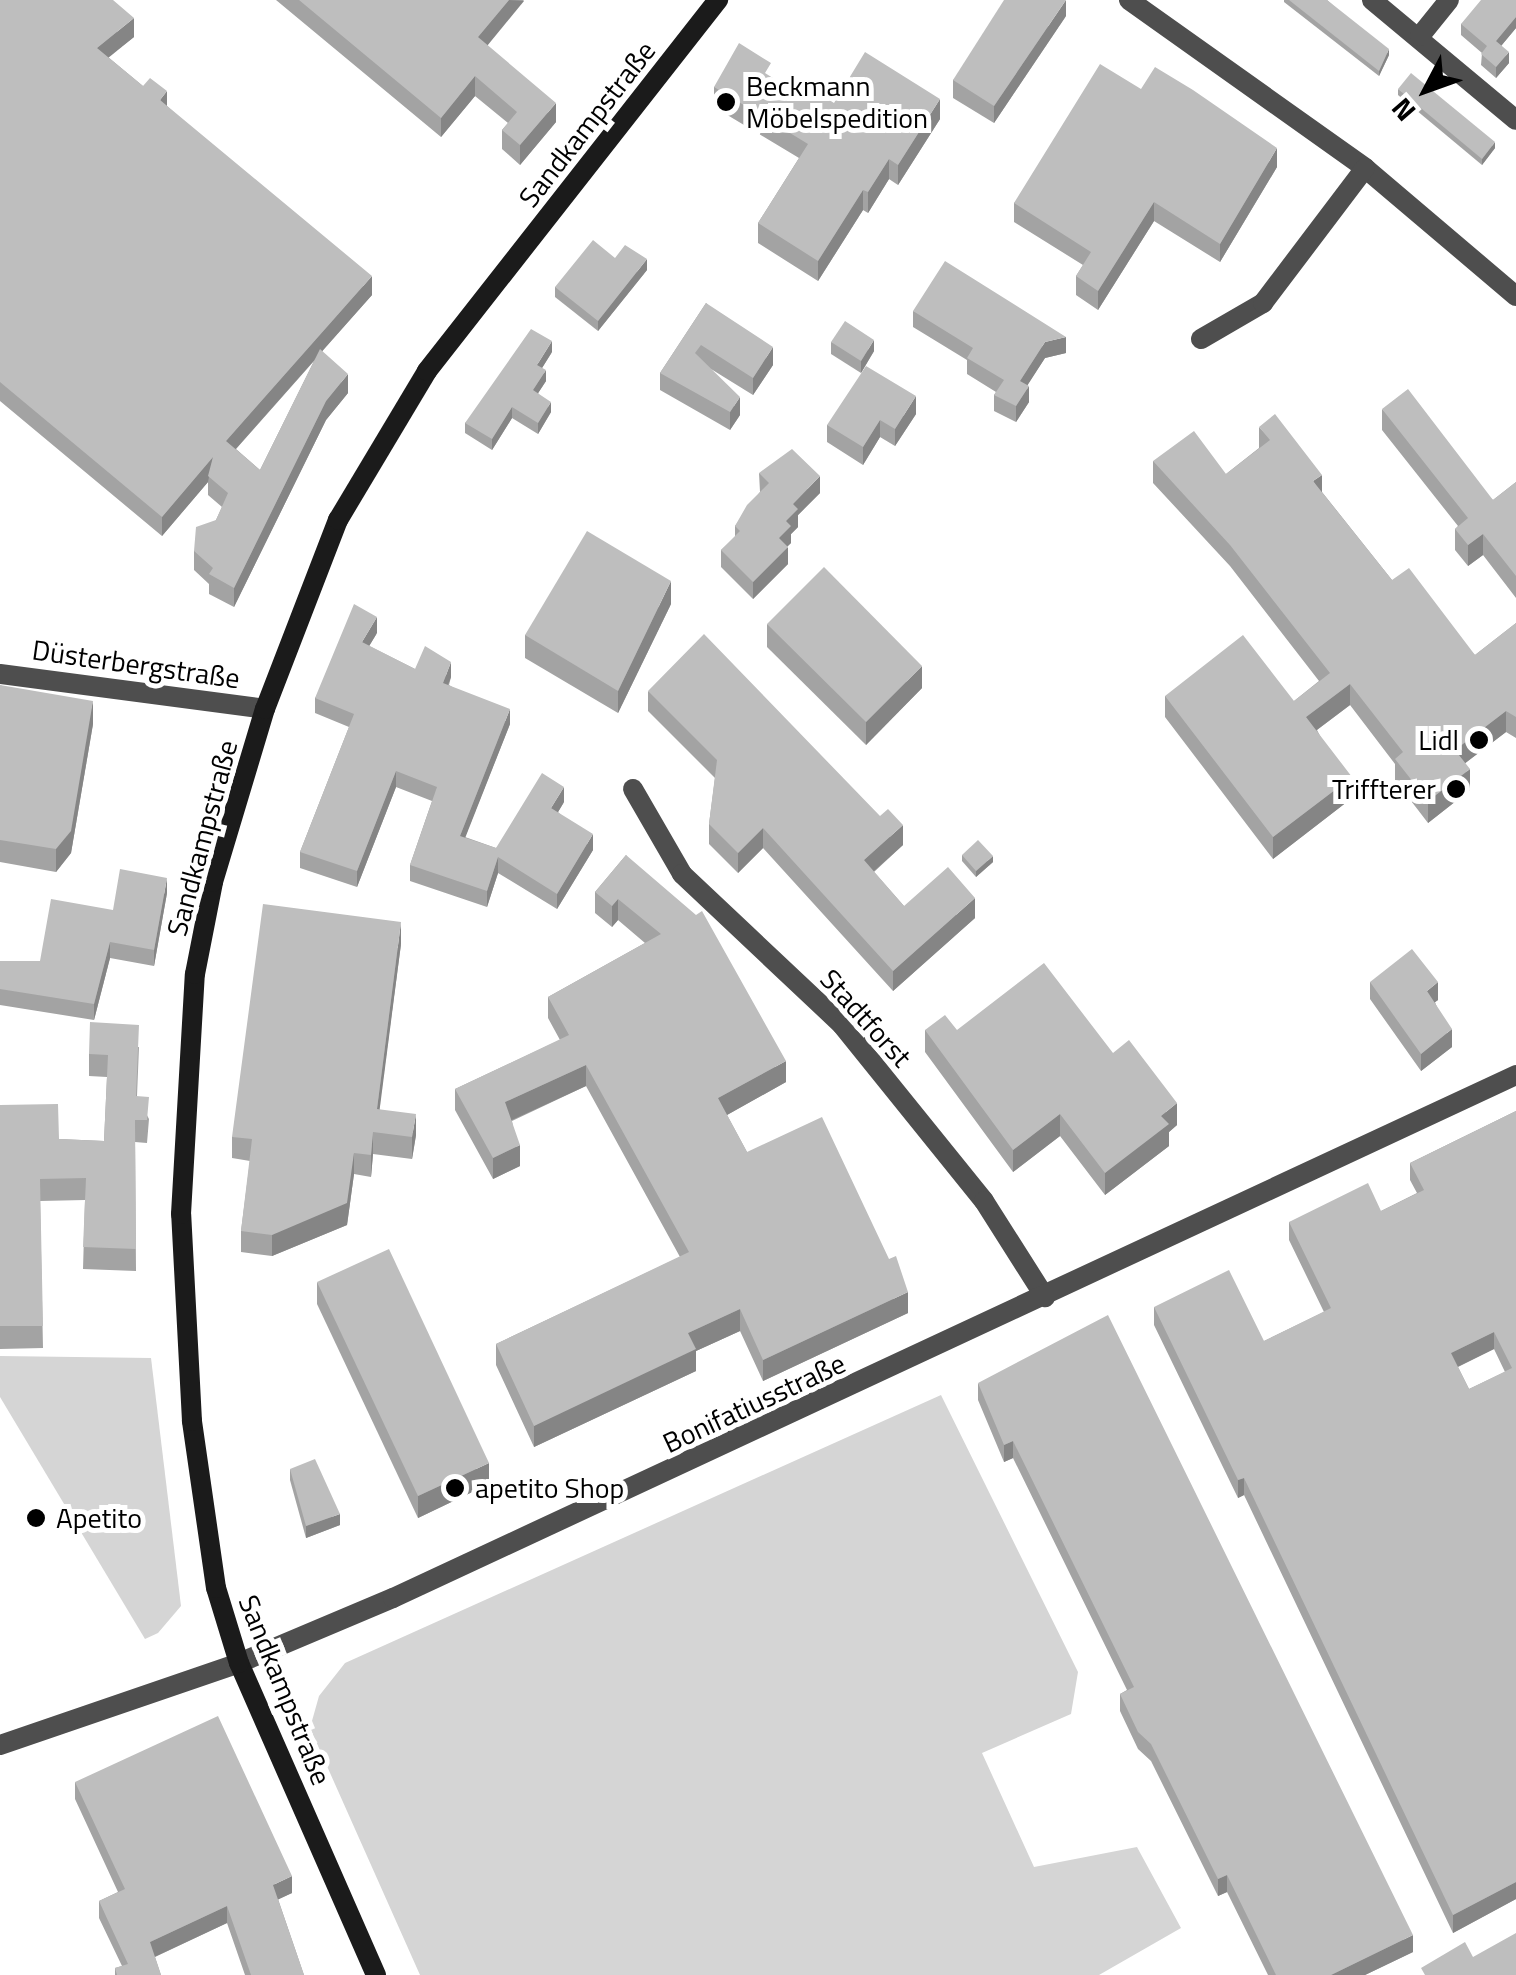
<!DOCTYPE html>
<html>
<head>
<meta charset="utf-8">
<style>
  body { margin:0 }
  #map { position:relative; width:1516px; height:1975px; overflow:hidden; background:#fff; font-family:"Titillium Web",sans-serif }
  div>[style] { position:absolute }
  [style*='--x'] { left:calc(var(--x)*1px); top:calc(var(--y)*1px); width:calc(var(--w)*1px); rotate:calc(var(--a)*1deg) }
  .green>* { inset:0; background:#d5d5d5 }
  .street>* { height:20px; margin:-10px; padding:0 10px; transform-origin:10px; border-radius:10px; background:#4e4e4e }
  .secondary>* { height:20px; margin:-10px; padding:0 10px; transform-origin:10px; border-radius:10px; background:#1b1b1b }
  .wall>* { inset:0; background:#a3a3a3 }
  .shaded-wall>* { inset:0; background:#858585 }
  .building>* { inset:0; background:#bebebe }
  .dots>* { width:28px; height:28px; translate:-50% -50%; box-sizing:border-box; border:5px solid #fff; border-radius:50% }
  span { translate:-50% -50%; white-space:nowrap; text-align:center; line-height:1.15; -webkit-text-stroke:10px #fff; paint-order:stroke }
  .poi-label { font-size:28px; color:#000 }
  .left { translate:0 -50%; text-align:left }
  .right { translate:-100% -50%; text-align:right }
  .street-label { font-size:28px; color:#000 }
  .north { position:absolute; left:1376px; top:40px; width:100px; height:100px; -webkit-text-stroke:8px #fff; paint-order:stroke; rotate:229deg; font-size:28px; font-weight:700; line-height:40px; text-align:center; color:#000 }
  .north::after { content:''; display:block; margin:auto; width:35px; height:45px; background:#000; clip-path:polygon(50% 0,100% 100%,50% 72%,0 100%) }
</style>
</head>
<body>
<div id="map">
  <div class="green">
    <i style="clip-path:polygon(0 1356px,151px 1358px,181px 1606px,158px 1633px,145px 1639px,0 1397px)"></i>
    <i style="clip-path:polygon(941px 1395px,1078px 1672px,1071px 1714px,982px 1753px,1034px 1867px,1137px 1847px,1181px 1928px,1099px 1975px,420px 1975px,310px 1728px,319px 1696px,345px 1663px)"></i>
  </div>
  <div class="street">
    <i style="--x:1129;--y:0;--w:290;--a:35.4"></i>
    <i style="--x:1365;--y:168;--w:198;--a:40.3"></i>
    <i style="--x:1372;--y:0;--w:187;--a:39.8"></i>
    <i style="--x:1420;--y:36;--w:46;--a:-51.1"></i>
    <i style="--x:1201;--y:339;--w:72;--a:-30.1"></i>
    <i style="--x:1263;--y:303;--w:169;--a:-52.9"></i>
    <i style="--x:0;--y:674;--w:267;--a:7.5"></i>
    <i style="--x:633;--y:789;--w:98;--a:60"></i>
    <i style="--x:682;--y:874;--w:220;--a:43.3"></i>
    <i style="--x:842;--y:1025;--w:226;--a:51.1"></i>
    <i style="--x:984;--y:1201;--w:114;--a:57.6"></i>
    <i style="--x:0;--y:1745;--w:253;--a:-18.9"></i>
    <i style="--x:239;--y:1663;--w:167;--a:-22.9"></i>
    <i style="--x:393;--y:1598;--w:1239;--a:-24.97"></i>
  </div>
  <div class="secondary">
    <i style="--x:376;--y:1975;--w:341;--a:-113.7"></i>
    <i style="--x:239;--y:1663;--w:78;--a:-107"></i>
    <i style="--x:216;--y:1588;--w:169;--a:-98.2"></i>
    <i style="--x:192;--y:1421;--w:207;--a:-93"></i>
    <i style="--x:181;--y:1214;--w:240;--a:-86.7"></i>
    <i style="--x:195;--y:974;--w:94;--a:-78.9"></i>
    <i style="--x:213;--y:882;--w:181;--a:-73.3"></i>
    <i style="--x:265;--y:709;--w:203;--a:-68.9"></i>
    <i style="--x:338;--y:520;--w:174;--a:-59.1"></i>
    <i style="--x:427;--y:371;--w:472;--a:-51.9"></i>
  </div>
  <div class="wall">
    <i style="clip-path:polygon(evenodd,0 0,134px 37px,108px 57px,167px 106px,372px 295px,322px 351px,348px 393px,326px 420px,234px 607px,209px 594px,209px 584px,194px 570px,194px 551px,216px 520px,222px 507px,208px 495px,208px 482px,162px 536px,0 401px,0 0,314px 361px,260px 470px,236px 449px,314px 361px)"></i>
    <i style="clip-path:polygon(276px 0,524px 0,487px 45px,556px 122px,520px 165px,502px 149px,502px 130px,508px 123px,475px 96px,441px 137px)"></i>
    <i style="clip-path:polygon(1284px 0,1327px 0,1389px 55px,1379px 76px,1284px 2px)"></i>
    <i style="clip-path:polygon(1516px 0,1516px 28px,1501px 46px,1509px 63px,1496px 78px,1481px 65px,1482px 53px,1461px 35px,1461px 24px)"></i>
    <i style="clip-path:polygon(1066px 16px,994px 123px,953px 98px,953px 80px)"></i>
    <i style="clip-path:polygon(771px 77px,806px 99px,940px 119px,898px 185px,889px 179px,868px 213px,863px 210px,818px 281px,758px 243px,758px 223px,799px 158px,714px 107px,714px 87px)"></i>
    <i style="clip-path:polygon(1141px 89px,1277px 167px,1220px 262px,1154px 221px,1098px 310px,1076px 295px,1076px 276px,1083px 265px,1014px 222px,1014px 203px)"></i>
    <i style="clip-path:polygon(1398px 89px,1495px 148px,1482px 165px,1398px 95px)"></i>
    <i style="clip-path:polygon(647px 270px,598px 331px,555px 297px,555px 287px)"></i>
    <i style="clip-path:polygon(706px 303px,773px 365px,753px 395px,711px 369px,740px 415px,730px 430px,660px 390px,660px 373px)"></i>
    <i style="clip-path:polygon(913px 311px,1066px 353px,1045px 358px,1027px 385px,1029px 402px,1016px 422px,994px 411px,994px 395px,996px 392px,967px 374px,967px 360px,913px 327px)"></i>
    <i style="clip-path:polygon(831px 342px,874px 351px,861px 373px,831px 354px)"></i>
    <i style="clip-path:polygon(552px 352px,542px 368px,546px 381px,538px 393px,551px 412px,538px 434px,512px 418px,492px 450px,465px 433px,465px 423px)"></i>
    <i style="clip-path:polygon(1382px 409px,1493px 500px,1516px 482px,1516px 598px,1483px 555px,1468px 566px,1455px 550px,1455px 529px,1458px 526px,1382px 430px)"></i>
    <i style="clip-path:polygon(916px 414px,895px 446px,880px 437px,863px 465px,827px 442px,827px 425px)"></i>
    <i style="clip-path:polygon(1259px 427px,1322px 492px,1392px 580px,1475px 655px,1516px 623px,1516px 738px,1506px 732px,1465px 763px,1470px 790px,1428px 823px,1395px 780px,1395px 764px,1350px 705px,1317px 730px,1352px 798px,1273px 859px,1165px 717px,1165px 696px,1294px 701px,1319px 681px,1230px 566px,1153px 483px,1153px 461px,1226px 474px,1259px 448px)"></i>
    <i style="clip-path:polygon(759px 473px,820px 493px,798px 515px,798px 527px,791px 534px,791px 543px,787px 546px,788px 564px,753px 599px,721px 567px,721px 550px,735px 537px,735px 526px,760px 492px)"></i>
    <i style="clip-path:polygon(671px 604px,618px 713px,525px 658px,525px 635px)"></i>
    <i style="clip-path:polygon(767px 624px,922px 688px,866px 745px,767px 647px)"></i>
    <i style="clip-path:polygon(377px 633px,369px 646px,415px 669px,451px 677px,449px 685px,510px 724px,465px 837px,496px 848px,564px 802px,558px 812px,593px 850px,557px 909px,498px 873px,487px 907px,410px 881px,410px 865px,432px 801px,396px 787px,357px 887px,300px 868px,300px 852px,349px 727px,315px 713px,315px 698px)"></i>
    <i style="clip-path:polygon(0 685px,93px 724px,71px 853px,56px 872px,0 862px)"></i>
    <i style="clip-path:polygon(648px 691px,903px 845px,874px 872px,904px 906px,975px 918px,893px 991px,763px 848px,738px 873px,709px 844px,709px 824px,715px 778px,648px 711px)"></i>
    <i style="clip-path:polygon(626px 855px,786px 1082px,727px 1115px,747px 1152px,908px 1313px,763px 1381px,740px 1331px,696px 1351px,696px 1371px,534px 1447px,496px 1365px,496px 1344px,680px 1257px,586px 1086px,512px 1121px,520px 1166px,493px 1179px,455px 1110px,455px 1089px,560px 1040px,548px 1018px,548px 997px,645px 943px,618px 920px,612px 927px,595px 913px,595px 892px)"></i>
    <i style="clip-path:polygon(962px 855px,993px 862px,976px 877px,962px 861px)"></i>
    <i style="clip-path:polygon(167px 893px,154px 966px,110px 958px,94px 1020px,0 1005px,0 961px,40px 961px,113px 910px)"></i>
    <i style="clip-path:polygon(401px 944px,379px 1109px,416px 1135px,412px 1159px,373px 1154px,371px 1177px,354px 1174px,347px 1225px,272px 1256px,241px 1252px,241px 1231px,250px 1161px,232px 1158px,232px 1137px)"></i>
    <i style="clip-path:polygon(1370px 982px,1438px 1000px,1435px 1002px,1452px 1047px,1421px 1071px,1370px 999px)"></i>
    <i style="clip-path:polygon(925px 1030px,957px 1030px,1113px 1053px,1177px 1125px,1169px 1132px,1169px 1146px,1105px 1195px,1060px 1136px,1013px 1172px,925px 1052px)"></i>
    <i style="clip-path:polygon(139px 1047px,137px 1096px,149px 1119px,147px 1143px,135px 1142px,136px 1271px,83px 1269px,85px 1200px,40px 1201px,43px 1348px,0 1349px,0 1105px,59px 1139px,104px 1141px,107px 1077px,89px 1076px,89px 1054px)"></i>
    <i style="clip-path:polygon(evenodd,1516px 1111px,1516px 1899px,1453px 1933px,1244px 1495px,1238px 1498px,1154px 1325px,1154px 1307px,1264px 1341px,1324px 1312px,1289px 1240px,1289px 1222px,1381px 1211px,1417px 1193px,1410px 1180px,1410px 1163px,1516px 1111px,1494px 1349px,1505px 1372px,1469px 1389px,1458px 1367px,1494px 1349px)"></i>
    <i style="clip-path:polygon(317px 1282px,489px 1484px,418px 1518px,317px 1304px)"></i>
    <i style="clip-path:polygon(978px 1383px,1413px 1952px,1365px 1975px,1268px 1975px,1227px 1892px,1218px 1896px,1151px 1761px,1138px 1749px,1120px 1711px,1120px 1694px,1127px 1690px,1013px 1458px,1004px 1462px,978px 1400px)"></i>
    <i style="clip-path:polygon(290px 1469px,340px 1525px,306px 1538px,290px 1480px)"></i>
    <i style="clip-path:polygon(75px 1782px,292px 1893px,278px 1899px,304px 1975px,245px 1975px,227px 1923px,155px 1957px,161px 1975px,115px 1975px,115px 1968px,122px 1966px,99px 1918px,99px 1901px,118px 1892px,75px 1799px)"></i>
  </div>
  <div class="shaded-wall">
    <i style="clip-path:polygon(509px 0,524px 1px,478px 57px,478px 37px)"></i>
    <i style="clip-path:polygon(1066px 0,1066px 16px,994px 123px,994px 106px)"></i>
    <i style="clip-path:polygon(1516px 17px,1516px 28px,1496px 52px,1496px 41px)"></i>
    <i style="clip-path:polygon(134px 18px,134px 37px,97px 67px,97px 48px)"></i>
    <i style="clip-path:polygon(1389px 49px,1389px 55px,1379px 76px,1379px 71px)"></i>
    <i style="clip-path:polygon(1509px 52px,1509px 63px,1496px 78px,1496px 67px)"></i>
    <i style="clip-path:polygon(475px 76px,475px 96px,441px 137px,441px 118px)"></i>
    <i style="clip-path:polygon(167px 91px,167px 111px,160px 100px)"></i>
    <i style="clip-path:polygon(940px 99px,940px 119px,898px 185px,898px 165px)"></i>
    <i style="clip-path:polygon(556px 103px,556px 122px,520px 165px,520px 145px)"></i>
    <i style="clip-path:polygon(1495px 142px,1495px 148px,1482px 165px,1482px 159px)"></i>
    <i style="clip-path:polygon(1277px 148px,1277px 167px,1220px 262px,1220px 244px)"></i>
    <i style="clip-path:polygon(889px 159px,889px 179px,868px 213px,868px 192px)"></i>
    <i style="clip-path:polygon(863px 190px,863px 210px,818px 281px,818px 261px)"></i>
    <i style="clip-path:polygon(1154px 202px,1154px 221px,1098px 310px,1098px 291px)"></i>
    <i style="clip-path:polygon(647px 259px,647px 270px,598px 331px,598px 321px)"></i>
    <i style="clip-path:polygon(372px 276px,372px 295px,226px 460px,226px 441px)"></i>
    <i style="clip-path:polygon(1066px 337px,1066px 353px,1045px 358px,1020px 397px,1020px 381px,1045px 342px)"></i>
    <i style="clip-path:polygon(874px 340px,874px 351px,861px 373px,861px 361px)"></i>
    <i style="clip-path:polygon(552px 341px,552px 352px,537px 376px,537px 365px)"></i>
    <i style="clip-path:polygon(773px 347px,773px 365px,753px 395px,753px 378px)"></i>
    <i style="clip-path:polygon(546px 370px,546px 381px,533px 401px,533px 390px)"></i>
    <i style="clip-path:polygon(348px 374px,348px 393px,326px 420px,234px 607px,234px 588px,326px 401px)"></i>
    <i style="clip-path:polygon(1029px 386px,1029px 402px,1016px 422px,1016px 406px)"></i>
    <i style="clip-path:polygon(916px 396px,916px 414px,895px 446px,895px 429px)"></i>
    <i style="clip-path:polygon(740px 397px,740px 415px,730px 430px,730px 412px)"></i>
    <i style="clip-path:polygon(551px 402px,551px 412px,538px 434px,538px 423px)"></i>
    <i style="clip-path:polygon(512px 407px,512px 418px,492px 450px,492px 439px)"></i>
    <i style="clip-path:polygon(880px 420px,880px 437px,863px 465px,863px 447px)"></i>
    <i style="clip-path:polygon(213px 457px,208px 482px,162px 536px,162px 517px)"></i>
    <i style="clip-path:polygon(1322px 475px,1322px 496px,1313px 481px)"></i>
    <i style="clip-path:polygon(820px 476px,820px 493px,798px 515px,798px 527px,791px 534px,791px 543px,779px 555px,779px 538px,793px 504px)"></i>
    <i style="clip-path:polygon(1483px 534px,1483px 555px,1468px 566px,1468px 545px)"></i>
    <i style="clip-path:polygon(788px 547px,788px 564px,753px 599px,753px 582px)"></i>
    <i style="clip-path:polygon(671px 581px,671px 604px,618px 713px,618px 691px)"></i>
    <i style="clip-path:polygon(377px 617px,377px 633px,362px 658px,362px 642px)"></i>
    <i style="clip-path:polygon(451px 662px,451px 677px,443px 698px,443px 683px)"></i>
    <i style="clip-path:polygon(922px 666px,922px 688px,866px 745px,866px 722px)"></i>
    <i style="clip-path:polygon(1350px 684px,1350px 705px,1306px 738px,1306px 717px)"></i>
    <i style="clip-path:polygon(93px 701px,93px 724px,71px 853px,56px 872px,56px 849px)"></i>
    <i style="clip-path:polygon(510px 709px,510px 724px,460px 851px,460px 836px)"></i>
    <i style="clip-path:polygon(1506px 711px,1506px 732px,1455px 771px,1455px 750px)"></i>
    <i style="clip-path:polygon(1470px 769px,1470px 790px,1428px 823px,1428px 801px)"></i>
    <i style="clip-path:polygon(396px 771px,396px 787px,357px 887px,357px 871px)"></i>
    <i style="clip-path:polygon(1352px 777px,1352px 798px,1273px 859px,1273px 837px)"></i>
    <i style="clip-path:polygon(564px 787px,564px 802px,551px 824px,551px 808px)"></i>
    <i style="clip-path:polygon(903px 825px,903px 845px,864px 880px,864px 860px)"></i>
    <i style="clip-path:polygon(763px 828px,763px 848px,738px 873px,738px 853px)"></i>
    <i style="clip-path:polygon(593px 834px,593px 850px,557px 909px,557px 894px)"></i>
    <i style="clip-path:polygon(993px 856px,993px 862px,976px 877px,976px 871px)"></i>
    <i style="clip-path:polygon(498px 857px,498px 873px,487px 907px,487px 891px)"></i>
    <i style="clip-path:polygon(167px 878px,167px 893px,154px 966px,154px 950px)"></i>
    <i style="clip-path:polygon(975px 898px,975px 918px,893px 991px,893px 971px)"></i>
    <i style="clip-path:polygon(618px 899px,618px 920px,612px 927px,612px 906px)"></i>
    <i style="clip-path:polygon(401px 922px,401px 944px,377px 1130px,377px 1109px)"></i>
    <i style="clip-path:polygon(110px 942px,110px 958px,94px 1020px,94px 1004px)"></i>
    <i style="clip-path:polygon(1438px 982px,1438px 1000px,1427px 1008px,1427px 991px)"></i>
    <i style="clip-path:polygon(1452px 1029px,1452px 1047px,1421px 1071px,1421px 1054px)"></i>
    <i style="clip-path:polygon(786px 1061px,786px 1082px,718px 1120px,718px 1098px)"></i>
    <i style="clip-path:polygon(586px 1065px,586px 1086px,505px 1123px,505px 1102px)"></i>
    <i style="clip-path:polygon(1177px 1103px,1177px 1125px,1169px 1132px,1169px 1146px,1105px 1195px,1105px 1173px,1161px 1116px)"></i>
    <i style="clip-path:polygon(416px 1114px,416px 1135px,412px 1159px,412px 1137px)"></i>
    <i style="clip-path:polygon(1060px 1114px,1060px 1136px,1013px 1172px,1013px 1150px)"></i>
    <i style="clip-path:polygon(373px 1132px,373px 1154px,371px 1177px,371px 1155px)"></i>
    <i style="clip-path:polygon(520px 1145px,520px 1166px,493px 1179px,493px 1158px)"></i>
    <i style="clip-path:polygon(354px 1153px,354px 1174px,347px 1225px,272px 1256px,272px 1235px)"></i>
    <i style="clip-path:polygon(908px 1292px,908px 1313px,763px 1381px,763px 1360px)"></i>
    <i style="clip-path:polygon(740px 1309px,740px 1331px,696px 1351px,696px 1371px,534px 1447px,534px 1426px,688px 1333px)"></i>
    <i style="clip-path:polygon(1494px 1332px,1494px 1349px,1451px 1370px,1451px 1353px)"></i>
    <i style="clip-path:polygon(1013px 1441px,1013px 1458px,1004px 1462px,1004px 1445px)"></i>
    <i style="clip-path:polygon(489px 1463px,489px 1484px,418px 1518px,418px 1496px)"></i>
    <i style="clip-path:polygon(1244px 1478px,1244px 1495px,1238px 1498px,1238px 1480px)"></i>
    <i style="clip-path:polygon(340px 1514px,340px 1525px,306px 1538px,306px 1526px)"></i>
    <i style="clip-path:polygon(1227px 1875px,1227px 1892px,1218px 1896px,1218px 1879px)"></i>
    <i style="clip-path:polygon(292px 1876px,292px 1893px,273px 1902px,273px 1885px)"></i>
    <i style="clip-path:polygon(1516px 1882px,1516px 1899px,1453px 1933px,1453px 1915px)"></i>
    <i style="clip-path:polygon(227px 1906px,227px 1923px,150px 1959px,150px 1942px)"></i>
    <i style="clip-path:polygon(1413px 1935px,1413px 1952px,1365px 1975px,1331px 1975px)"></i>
  </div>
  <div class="building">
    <i style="clip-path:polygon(0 0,113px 0,134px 18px,97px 48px,143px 86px,150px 78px,167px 91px,160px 100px,372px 276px,226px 441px,260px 470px,320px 349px,348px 374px,326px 401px,234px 588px,209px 574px,213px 568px,194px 551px,196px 527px,216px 520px,228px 493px,208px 476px,213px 457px,162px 517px,0 382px)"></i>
    <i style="clip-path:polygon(299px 0,509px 0,478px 37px,556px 103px,520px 145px,502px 130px,517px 112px,475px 76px,441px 118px)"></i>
    <i style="clip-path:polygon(1004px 0,1066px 0,994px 106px,953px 80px)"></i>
    <i style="clip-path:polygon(1289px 0,1327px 0,1389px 49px,1379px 71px)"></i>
    <i style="clip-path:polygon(1481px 0,1516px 0,1516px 17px,1496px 41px,1509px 52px,1496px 67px,1481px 54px,1487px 46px,1461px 24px)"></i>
    <i style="clip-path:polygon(739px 43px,771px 63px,765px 73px,806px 99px,812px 89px,834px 103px,865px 52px,940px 99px,898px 165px,889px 159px,868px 192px,863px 190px,818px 261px,758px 223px,808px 144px,714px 87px)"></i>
    <i style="clip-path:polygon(1100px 64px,1141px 89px,1155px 67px,1193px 90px,1277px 148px,1220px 244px,1154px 202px,1098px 291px,1076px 276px,1091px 252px,1014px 203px)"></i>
    <i style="clip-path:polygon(1411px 73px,1495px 142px,1482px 159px,1398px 89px)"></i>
    <i style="clip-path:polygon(593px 240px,615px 258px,625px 245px,647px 259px,598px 321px,555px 287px)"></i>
    <i style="clip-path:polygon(945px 261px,1066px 337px,1045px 342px,1020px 381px,1029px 386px,1016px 406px,994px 395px,1004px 380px,967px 358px,973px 348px,913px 311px)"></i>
    <i style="clip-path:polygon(706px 303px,773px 347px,753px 378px,701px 345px,695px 353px,740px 397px,730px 412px,660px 373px)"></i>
    <i style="clip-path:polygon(845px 321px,874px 340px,861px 361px,831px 342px)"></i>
    <i style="clip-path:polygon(531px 329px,552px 341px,537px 365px,546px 370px,533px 390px,551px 402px,538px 423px,512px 407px,492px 439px,465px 423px)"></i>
    <i style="clip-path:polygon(866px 366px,916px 396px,895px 429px,880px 420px,863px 447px,827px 425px)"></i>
    <i style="clip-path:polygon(1408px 389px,1493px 500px,1516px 482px,1516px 576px,1483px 534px,1468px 545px,1455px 529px,1468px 518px,1382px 409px)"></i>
    <i style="clip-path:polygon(1275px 414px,1322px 475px,1313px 481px,1392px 580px,1409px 568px,1475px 655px,1516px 623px,1516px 717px,1506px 711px,1455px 750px,1470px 769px,1428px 801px,1395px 759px,1403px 752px,1350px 684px,1306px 717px,1352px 777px,1273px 837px,1165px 696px,1243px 635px,1294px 701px,1330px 673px,1230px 545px,1153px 461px,1194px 431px,1226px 474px,1270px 440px,1259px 427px)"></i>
    <i style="clip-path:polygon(792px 449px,820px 476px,793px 504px,798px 509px,786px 521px,791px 526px,779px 538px,788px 547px,753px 582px,721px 550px,740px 531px,735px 526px,747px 505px,769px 483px,759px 473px)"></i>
    <i style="clip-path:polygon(587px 531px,671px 581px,618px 691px,525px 635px)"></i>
    <i style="clip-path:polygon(824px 567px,922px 666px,866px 722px,767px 624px)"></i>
    <i style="clip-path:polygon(354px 604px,377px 617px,362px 642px,415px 669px,425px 646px,451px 662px,443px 683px,510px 709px,460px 836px,496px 848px,542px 773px,564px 787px,551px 808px,593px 834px,557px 894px,498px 857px,487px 891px,410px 865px,437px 787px,396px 771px,357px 871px,300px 852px,354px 714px,315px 698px)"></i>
    <i style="clip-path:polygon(704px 634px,880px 816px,888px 809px,903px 825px,864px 860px,904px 906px,948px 867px,975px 898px,893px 971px,763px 828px,738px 853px,709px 824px,717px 760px,648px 691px)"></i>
    <i style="clip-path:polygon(0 685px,93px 701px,71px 831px,56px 849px,0 840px)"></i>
    <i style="clip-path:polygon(978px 840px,993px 856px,976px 871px,962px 855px)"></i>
    <i style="clip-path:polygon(626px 855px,696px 915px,702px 911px,786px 1061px,718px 1098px,747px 1152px,822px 1117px,889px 1259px,896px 1256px,908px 1292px,763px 1360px,740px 1309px,688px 1333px,696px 1349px,534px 1426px,496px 1344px,689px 1252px,586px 1065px,505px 1102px,520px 1145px,493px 1158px,455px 1089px,569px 1035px,548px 997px,661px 934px,618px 899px,612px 906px,595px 892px)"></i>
    <i style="clip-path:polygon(120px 869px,167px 878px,154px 950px,110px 942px,94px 1004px,0 989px,0 961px,40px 961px,51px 899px,113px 910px)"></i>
    <i style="clip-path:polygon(263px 904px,401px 922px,377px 1109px,416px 1114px,412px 1137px,373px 1132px,371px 1155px,354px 1153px,347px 1203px,272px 1235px,241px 1231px,252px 1139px,232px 1137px)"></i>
    <i style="clip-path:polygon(1412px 949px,1438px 982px,1427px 991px,1452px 1029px,1421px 1054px,1370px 982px)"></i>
    <i style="clip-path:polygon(1044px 963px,1113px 1053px,1129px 1040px,1177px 1103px,1161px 1116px,1169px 1124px,1105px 1173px,1060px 1114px,1013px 1150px,925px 1030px,945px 1015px,957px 1030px)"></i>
    <i style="clip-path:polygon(90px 1022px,139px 1025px,136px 1096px,149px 1097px,147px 1120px,135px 1120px,136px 1249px,83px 1247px,86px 1178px,40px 1179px,43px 1326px,0 1326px,0 1105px,58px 1104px,59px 1139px,104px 1141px,108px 1055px,89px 1054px)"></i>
    <i style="clip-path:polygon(evenodd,1516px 1111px,1516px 1882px,1453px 1915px,1244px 1478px,1238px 1480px,1154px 1307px,1229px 1270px,1264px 1341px,1331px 1308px,1289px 1222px,1368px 1183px,1381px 1211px,1424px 1190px,1410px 1163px,1516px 1111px,1494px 1332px,1512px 1368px,1469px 1389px,1451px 1353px,1494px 1332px)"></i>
    <i style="clip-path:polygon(389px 1249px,489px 1463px,418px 1496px,317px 1282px)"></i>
    <i style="clip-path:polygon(1108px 1315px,1413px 1935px,1331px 1975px,1276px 1975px,1227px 1875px,1218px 1879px,1151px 1744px,1138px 1732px,1120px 1694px,1134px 1687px,1013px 1441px,1004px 1445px,978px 1383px)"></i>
    <i style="clip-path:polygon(315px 1459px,340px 1514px,306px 1526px,290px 1469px)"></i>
    <i style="clip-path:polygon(218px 1716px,292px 1876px,273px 1885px,304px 1975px,251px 1975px,227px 1906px,150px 1942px,161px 1975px,117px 1975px,115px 1968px,128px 1964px,99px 1901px,125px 1889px,75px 1782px)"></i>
    <i style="clip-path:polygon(1516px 1933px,1516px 1975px,1425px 1975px,1421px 1968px,1465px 1942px,1473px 1957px)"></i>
  </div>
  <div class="dots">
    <i style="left:726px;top:102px;background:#000"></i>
    <i style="left:1479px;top:740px;background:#000"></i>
    <i style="left:1456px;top:789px;background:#000"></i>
    <i style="left:455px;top:1488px;background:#000"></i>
    <i style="left:36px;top:1518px;background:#000"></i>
  </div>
  <div class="poi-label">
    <span class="left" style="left:746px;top:102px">Beckmann<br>Möbelspedition</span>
    <span class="right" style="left:1459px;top:740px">Lidl</span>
    <span class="right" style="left:1436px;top:789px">Triffterer</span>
    <span class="left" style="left:475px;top:1488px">apetito Shop</span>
    <span class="left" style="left:56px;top:1518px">Apetito</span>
  </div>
  <div class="street-label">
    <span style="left:587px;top:124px;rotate:-52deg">Sandkampstraße</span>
    <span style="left:136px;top:664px;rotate:8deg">Düsterbergstraße</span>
    <span style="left:202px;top:838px;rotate:-75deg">Sandkampstraße</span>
    <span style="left:866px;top:1018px;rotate:48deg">Stadtforst</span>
    <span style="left:754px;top:1403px;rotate:-25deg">Bonifatiusstraße</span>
    <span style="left:285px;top:1690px;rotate:68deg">Sandkampstraße</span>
  </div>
  <div class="north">N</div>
</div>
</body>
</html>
